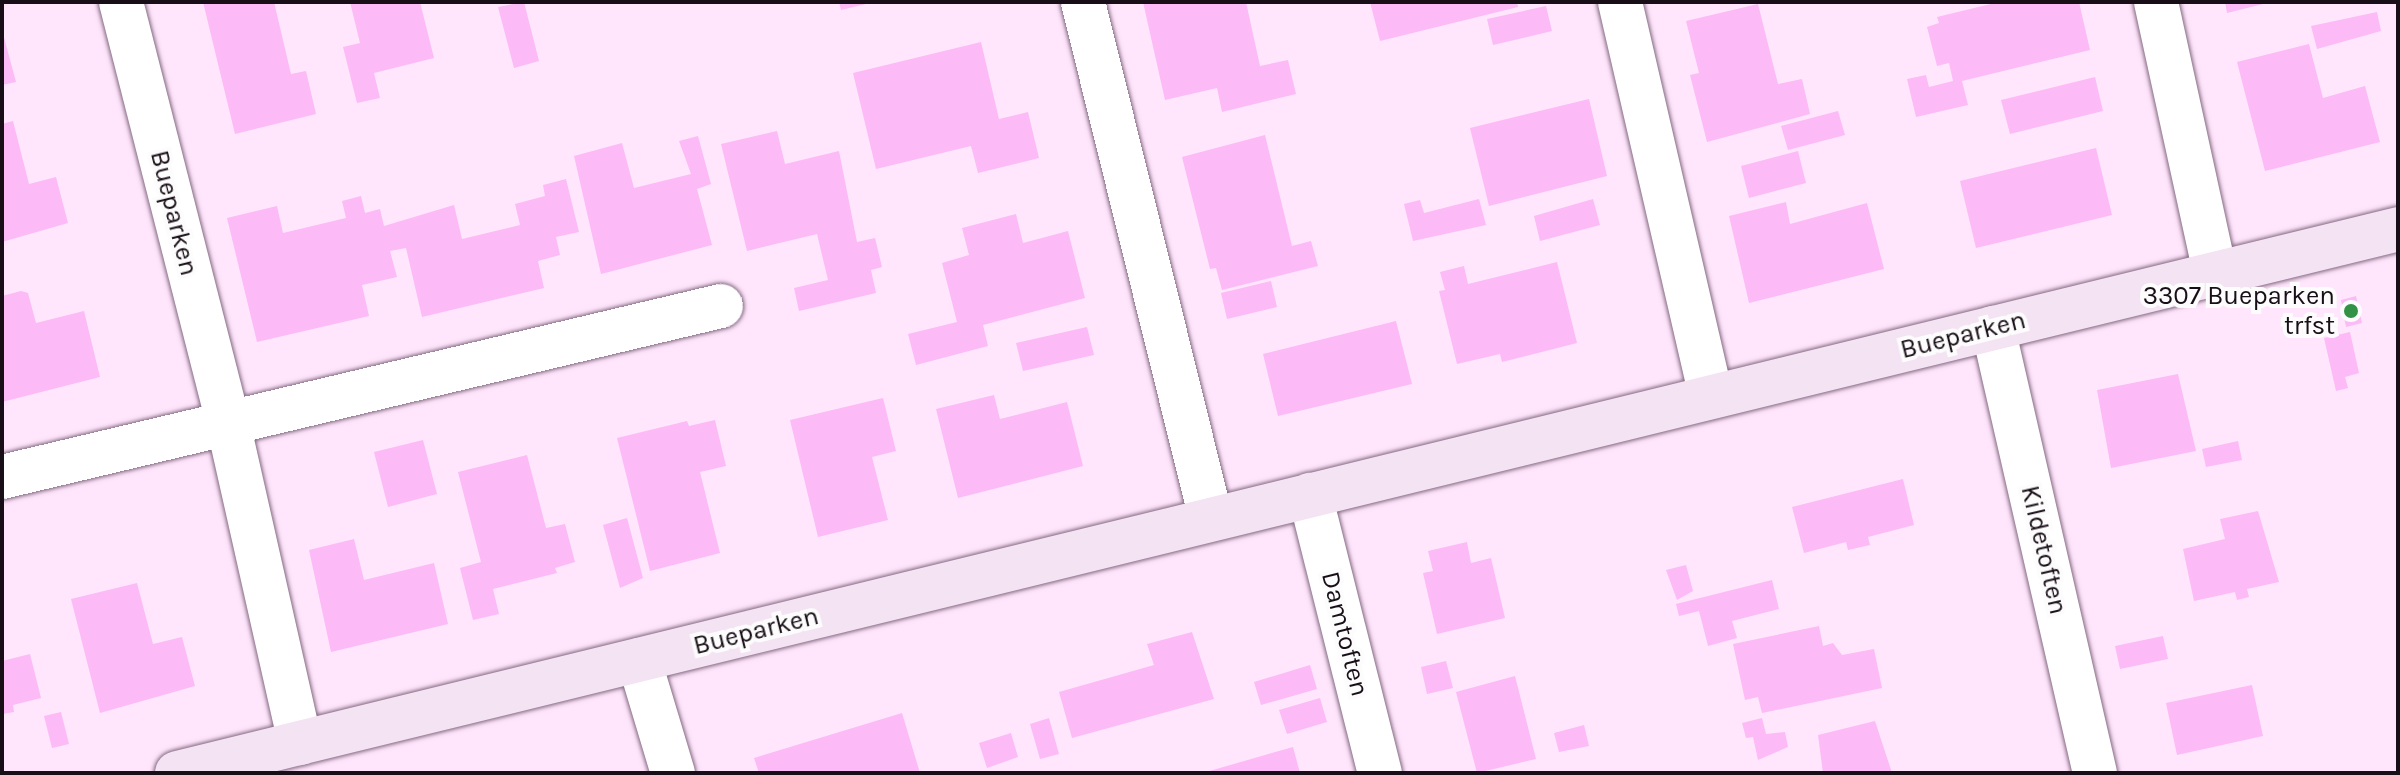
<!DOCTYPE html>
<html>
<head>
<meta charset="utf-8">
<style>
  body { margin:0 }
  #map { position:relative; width:2400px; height:775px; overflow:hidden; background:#ffe6fc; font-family:Karla,sans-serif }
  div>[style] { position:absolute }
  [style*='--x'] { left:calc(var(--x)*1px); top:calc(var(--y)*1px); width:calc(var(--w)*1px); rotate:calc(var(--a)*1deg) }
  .building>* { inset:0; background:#fcbaf7 }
  .roads { filter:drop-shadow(0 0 2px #846982) drop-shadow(0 0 2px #846982) }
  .street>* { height:44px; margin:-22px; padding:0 22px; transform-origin:22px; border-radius:22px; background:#fff }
  .secondary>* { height:44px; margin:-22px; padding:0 22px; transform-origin:22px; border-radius:22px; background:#f4e3f3 }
  .dots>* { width:22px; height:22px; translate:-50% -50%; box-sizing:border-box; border:4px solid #fcfcfc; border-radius:50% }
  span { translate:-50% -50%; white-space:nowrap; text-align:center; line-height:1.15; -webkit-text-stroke:8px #fcfcfc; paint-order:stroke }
  .street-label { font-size:26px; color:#180e17 }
  .poi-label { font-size:26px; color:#180e17 }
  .right { translate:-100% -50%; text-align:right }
  .frame { position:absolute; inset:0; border:4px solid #180e17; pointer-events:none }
</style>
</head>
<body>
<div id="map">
  <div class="building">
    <i style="clip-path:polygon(203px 2px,274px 2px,291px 74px,306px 71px,316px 114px,235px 134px)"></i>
    <i style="clip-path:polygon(350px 2px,420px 2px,434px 58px,374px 73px,380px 98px,357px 103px,343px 47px,360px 43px)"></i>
    <i style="clip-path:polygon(524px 2px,539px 61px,514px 68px,498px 7px)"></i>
    <i style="clip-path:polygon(839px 2px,869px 2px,870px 3px,841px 10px)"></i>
    <i style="clip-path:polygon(1143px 2px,1246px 2px,1260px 66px,1288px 60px,1296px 94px,1222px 112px,1217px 88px,1165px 100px)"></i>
    <i style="clip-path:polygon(1370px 2px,1517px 2px,1518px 7px,1380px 41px)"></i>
    <i style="clip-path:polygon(1999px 2px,2079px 2px,2090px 50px,1962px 81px,1968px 105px,1916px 117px,1907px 79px,1926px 75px,1929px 87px,1953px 81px,1949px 63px,1937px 66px,1927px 27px,1939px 23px,1937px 17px)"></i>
    <i style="clip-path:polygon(2225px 2px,2267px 2px,2267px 3px,2227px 13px)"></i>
    <i style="clip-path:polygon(1758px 4px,1778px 84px,1802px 79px,1810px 114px,1707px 142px,1690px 75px,1699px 73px,1686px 21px)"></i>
    <i style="clip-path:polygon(1546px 6px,1552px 31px,1493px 45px,1487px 19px)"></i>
    <i style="clip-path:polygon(2377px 12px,2381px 31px,2317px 49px,2311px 26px)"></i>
    <i style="clip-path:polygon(2px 30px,16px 82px,2px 85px)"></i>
    <i style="clip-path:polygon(981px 42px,999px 119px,1028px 112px,1039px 158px,978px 173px,971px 146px,876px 169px,853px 73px)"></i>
    <i style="clip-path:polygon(2309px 44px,2323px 98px,2365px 86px,2380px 142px,2265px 171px,2237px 62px)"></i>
    <i style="clip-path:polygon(2095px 77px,2103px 111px,2010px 134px,2001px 100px)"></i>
    <i style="clip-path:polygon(1589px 99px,1607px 176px,1489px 206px,1470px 128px)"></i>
    <i style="clip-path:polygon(1838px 111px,1845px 135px,1788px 150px,1781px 126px)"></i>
    <i style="clip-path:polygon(13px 121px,29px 184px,56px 177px,68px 223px,2px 242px,2px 124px)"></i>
    <i style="clip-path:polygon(777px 131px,785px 164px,839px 151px,857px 242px,875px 238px,882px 267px,871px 270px,876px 293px,799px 311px,794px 288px,828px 280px,817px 234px,747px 251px,721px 144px)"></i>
    <i style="clip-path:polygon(1265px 135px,1292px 246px,1311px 241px,1318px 266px,1222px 290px,1216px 268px,1210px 269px,1182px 157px)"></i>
    <i style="clip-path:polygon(698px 136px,711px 184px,697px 189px,712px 245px,601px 274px,574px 156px,622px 143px,634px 188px,691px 174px,679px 141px)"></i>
    <i style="clip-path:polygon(2096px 148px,2112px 215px,1976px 248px,1960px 181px)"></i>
    <i style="clip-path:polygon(1798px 151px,1806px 183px,1749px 198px,1741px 166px)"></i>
    <i style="clip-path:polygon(566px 179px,579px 232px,556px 237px,560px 255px,538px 261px,544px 288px,422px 317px,406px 248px,390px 251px,397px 277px,362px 285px,369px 316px,257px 342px,227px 218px,277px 206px,283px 233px,346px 218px,342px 201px,361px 196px,365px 213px,380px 209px,384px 226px,454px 205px,462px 239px,520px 225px,515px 204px,545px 196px,543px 185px)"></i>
    <i style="clip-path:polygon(1479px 199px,1486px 225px,1413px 241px,1404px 204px,1420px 200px,1424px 213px)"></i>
    <i style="clip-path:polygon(1593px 199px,1600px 225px,1540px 241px,1534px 216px)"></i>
    <i style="clip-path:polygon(1786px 202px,1790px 224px,1867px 203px,1884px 269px,1749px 303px,1729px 216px)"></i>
    <i style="clip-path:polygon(1016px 214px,1023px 243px,1068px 231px,1085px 298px,983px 325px,988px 346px,916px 365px,908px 334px,957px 322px,942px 263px,969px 255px,962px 228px)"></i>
    <i style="clip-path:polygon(1557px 262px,1577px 343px,1502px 362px,1500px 354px,1457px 364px,1439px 291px,1445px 290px,1440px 272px,1464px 266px,1468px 284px)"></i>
    <i style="clip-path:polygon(1271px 281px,1277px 307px,1227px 319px,1221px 293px)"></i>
    <i style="clip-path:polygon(21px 291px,28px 293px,36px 323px,84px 311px,100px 377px,2px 402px,2px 296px)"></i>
    <i style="clip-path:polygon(2356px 296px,2362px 323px,2346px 327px,2341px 300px)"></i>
    <i style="clip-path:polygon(1396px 321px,1412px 384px,1278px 416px,1263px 354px)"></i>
    <i style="clip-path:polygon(1087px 327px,1094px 355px,1023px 371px,1016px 343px)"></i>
    <i style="clip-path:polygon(2350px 332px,2359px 373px,2345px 377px,2348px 388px,2336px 391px,2324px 338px)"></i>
    <i style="clip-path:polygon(2178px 374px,2196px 451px,2111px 468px,2097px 390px)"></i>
    <i style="clip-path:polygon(994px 395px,1000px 419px,1067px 402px,1083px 466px,958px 498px,936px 409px)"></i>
    <i style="clip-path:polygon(883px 398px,896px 451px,872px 457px,888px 520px,818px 537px,790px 420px)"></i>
    <i style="clip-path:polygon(715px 420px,726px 466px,700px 472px,720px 553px,650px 571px,617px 438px,687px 421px,689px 426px)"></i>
    <i style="clip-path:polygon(423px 440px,437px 494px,388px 507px,374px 452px)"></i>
    <i style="clip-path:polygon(2238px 441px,2242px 460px,2206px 467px,2202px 449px)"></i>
    <i style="clip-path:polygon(527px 455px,546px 528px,565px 524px,575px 562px,555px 568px,557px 573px,493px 589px,499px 614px,473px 620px,460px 568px,481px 562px,458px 472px)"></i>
    <i style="clip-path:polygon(1903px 479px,1914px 525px,1868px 537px,1870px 545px,1848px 550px,1846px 542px,1804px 553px,1792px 507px)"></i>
    <i style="clip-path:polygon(2258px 511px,2279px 582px,2247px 589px,2249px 597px,2237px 600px,2235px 592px,2194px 601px,2183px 549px,2225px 539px,2220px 519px)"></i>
    <i style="clip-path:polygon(627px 518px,643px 578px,620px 588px,603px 525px)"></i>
    <i style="clip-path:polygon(354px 539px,364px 580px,434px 563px,448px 624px,331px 652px,309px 550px)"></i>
    <i style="clip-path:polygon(1467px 542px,1471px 563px,1491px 558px,1505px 618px,1437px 634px,1423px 573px,1433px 571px,1428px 551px)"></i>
    <i style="clip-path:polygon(1686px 565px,1693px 591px,1677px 600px,1666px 570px)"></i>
    <i style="clip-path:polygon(1772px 580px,1779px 609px,1732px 621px,1737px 638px,1708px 646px,1699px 611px,1679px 616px,1676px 604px)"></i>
    <i style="clip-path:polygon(137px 583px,153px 644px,182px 637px,195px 686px,100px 713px,71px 599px)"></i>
    <i style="clip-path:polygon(1819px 626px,1823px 646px,1833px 643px,1842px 655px,1874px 649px,1882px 688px,1762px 713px,1758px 697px,1745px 700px,1733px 644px)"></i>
    <i style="clip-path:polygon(1192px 632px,1214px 699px,1072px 738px,1059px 692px,1154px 665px,1147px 644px)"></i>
    <i style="clip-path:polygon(2163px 636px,2168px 659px,2120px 669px,2115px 646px)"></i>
    <i style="clip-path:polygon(30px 654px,41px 698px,13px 705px,14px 712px,2px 714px,2px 661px)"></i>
    <i style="clip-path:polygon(1446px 661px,1453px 688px,1427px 694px,1421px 667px)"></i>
    <i style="clip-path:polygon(1310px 665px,1317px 689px,1261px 705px,1254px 682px)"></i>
    <i style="clip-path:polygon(1515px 676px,1536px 759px,1477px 773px,1456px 692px)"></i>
    <i style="clip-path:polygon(2252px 685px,2263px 736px,2177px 755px,2166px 703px)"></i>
    <i style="clip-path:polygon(1320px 698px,1327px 722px,1287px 734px,1279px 710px)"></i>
    <i style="clip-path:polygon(61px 712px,69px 744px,52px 748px,44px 716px)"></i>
    <i style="clip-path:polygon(902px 713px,920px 773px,759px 773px,754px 758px)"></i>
    <i style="clip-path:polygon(1049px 718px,1059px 754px,1040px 759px,1030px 724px)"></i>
    <i style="clip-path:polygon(1762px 718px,1766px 734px,1785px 732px,1788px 747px,1758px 760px,1753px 737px,1746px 738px,1742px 723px)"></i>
    <i style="clip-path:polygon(1875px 721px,1892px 773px,1823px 773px,1818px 735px)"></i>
    <i style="clip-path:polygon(1584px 725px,1589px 746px,1559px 752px,1554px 733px)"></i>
    <i style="clip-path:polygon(1011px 733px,1018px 757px,987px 768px,979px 743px)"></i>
    <i style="clip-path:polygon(1293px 747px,1300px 773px,1206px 773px,1206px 772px)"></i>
  </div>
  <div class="roads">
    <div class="street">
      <i style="--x:121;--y:2;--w:434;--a:75.7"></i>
      <i style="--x:228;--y:423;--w:328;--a:77.3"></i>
      <i style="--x:1083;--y:2;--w:533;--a:76.09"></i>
      <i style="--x:1620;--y:2;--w:405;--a:77"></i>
      <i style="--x:2156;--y:2;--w:277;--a:77.7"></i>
      <i style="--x:1993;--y:328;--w:457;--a:77.1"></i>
      <i style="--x:2;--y:477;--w:739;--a:-13.38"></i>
      <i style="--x:1310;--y:495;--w:287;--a:75.9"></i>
      <i style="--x:639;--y:660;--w:118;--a:73.3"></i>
    </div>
    <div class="secondary">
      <i style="--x:177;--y:773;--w:2287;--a:-13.76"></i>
    </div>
  </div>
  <div class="dots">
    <i style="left:2351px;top:311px;background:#339245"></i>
  </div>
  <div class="street-label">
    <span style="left:174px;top:213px;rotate:76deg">Bueparken</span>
    <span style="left:1963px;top:335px;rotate:-14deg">Bueparken</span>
    <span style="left:2044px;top:550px;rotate:77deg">Kildetoften</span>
    <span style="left:756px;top:631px;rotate:-14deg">Bueparken</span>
    <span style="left:1345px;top:634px;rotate:76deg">Damtoften</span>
  </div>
  <div class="poi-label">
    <span class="right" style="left:2335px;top:311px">3307 Bueparken<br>trfst</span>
  </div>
  <div class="frame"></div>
</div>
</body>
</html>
